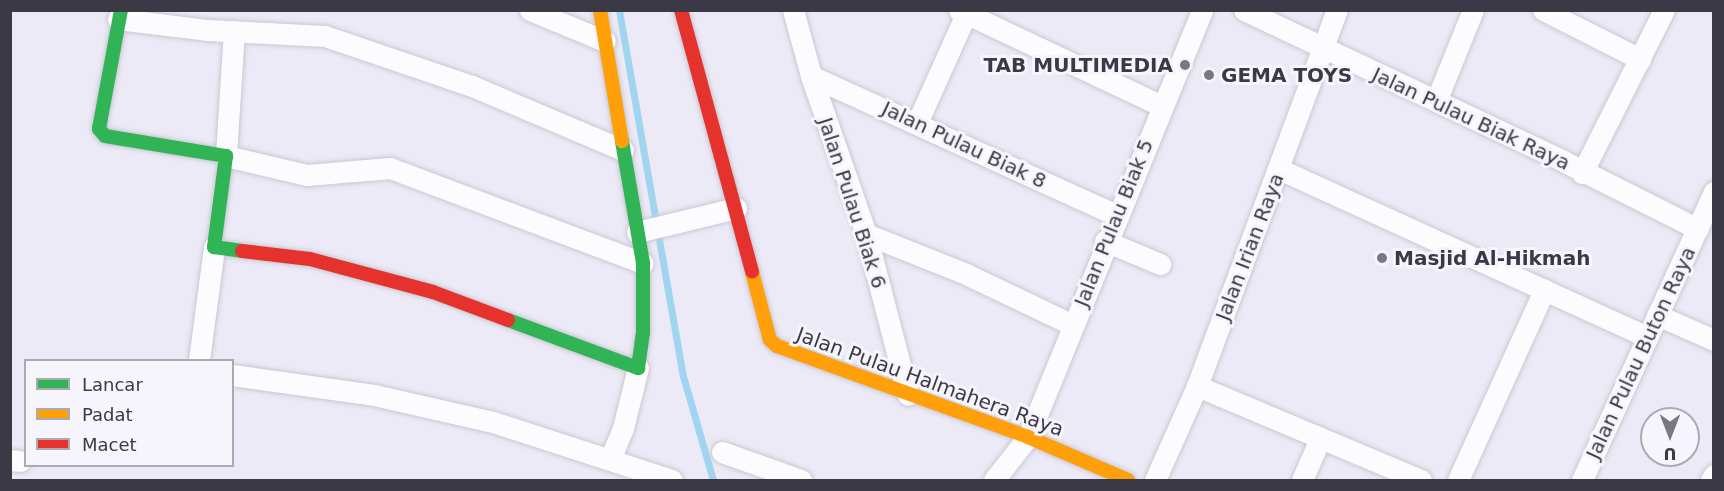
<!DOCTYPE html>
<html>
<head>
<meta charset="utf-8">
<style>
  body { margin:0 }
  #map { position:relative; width:1724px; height:491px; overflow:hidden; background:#eceaf6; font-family:"DejaVu Sans",sans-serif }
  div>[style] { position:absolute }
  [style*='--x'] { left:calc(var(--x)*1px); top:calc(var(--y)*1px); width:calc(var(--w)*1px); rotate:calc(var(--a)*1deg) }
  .stream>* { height:7px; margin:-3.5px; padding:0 3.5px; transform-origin:3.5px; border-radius:3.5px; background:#a0d5f0 }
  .roads { filter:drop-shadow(0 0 2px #c9c8d3) drop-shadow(0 0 2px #c9c8d3) }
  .street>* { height:21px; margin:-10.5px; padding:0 10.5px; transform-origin:10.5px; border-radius:10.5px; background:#fcfcfe }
  .fast>* { height:14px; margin:-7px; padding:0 7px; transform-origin:7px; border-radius:7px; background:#30b455 }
  .slow>* { height:14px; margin:-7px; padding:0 7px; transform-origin:7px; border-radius:7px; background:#ff9f0a }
  .jam>* { height:14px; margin:-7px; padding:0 7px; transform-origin:7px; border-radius:7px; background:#e5322d }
  .dots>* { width:16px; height:16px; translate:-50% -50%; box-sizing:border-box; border:3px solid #f6f5fc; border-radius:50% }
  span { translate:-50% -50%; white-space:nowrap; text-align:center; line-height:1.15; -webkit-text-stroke:6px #f6f5fc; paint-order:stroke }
  .poi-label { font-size:20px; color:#3a3945; font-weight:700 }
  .right { translate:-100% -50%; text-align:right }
  .left { translate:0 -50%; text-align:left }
  .street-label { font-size:20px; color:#3a3945 }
  .frame { position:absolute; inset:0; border:12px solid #3a3945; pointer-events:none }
  .legend { position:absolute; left:24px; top:359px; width:210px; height:108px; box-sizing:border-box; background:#f6f5fc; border:2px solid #abaab3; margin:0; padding:8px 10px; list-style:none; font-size:18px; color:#3a3945 }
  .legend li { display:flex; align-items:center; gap:12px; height:30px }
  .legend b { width:30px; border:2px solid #abaab3 }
  .north { position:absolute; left:1640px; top:407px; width:60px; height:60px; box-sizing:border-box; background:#f6f5fc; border:2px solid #abaab3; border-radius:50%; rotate:180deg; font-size:16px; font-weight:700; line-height:24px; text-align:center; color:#3a3945 }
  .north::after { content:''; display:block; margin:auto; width:21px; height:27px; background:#787783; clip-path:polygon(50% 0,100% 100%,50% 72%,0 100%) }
</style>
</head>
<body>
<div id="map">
  <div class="stream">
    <i style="--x:619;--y:10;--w:372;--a:80.1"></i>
    <i style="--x:683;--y:376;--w:108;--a:73.9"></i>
  </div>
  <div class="roads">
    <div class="street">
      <i style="--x:530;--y:10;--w:81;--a:22.5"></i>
      <i style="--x:793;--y:10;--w:68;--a:74.7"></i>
      <i style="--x:811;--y:76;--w:167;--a:70.8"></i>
      <i style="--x:866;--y:234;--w:166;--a:75.4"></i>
      <i style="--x:959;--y:10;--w:225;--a:25.3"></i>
      <i style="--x:1244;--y:10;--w:353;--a:25.3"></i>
      <i style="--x:1563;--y:161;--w:151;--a:26.7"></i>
      <i style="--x:1543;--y:10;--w:109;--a:26.8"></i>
      <i style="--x:118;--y:19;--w:91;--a:7"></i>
      <i style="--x:208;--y:30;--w:117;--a:2.9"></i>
      <i style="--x:325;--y:36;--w:155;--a:18.8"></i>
      <i style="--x:472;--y:86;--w:164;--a:23"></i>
      <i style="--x:234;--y:31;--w:125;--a:93.7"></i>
      <i style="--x:226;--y:156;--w:83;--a:13.2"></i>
      <i style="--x:307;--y:175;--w:83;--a:-4.8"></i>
      <i style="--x:390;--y:168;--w:270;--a:20.6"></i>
      <i style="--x:811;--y:76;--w:335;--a:24.5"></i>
      <i style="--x:1436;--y:101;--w:98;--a:-67.9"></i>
      <i style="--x:917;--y:123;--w:120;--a:-65.8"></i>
      <i style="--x:1279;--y:169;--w:405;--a:24.5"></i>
      <i style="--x:1582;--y:173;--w:182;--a:-63.3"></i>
      <i style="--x:637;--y:232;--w:102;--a:-13.6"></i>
      <i style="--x:866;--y:234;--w:108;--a:21.8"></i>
      <i style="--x:966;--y:274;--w:119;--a:25.5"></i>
      <i style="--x:1105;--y:241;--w:60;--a:22.7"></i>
      <i style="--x:1657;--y:315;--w:62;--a:23.7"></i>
      <i style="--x:199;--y:360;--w:114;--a:-82.4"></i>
      <i style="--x:232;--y:375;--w:143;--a:8"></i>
      <i style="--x:374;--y:395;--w:122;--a:12.8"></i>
      <i style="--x:493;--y:422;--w:188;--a:18"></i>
      <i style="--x:1197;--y:386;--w:243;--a:22.8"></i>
      <i style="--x:722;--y:452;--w:84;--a:19.5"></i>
      <i style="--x:610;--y:459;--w:34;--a:-67"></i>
      <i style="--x:623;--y:428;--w:62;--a:-76"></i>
      <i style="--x:10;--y:460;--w:10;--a:6"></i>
      <i style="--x:994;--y:480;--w:55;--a:-51.7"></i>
      <i style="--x:1028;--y:437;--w:461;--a:-67.8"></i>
      <i style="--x:1155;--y:480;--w:103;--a:-65.9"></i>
      <i style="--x:1197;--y:386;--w:401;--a:-69.6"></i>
      <i style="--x:1302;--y:480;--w:45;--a:-66.3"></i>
      <i style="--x:1458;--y:480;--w:209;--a:-65.6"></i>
      <i style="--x:1582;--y:480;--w:317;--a:-65.4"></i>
      <i style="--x:1711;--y:480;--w:6;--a:-59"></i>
    </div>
    <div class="fast">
      <i style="--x:121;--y:10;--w:121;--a:100.5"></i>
      <i style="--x:99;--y:129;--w:9;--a:49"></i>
      <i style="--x:105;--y:136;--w:123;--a:9.4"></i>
      <i style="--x:226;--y:156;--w:92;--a:97.5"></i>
      <i style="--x:214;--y:247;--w:28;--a:8"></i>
      <i style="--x:508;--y:320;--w:139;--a:20.3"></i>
      <i style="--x:638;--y:368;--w:35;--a:-82"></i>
      <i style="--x:643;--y:333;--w:70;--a:-90"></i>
      <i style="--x:643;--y:263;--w:124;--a:-99.8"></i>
    </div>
    <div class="slow">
      <i style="--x:600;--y:10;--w:133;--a:80.5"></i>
      <i style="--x:752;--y:272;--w:70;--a:75.2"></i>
      <i style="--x:770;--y:340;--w:9;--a:41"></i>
      <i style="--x:777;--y:346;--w:267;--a:19.9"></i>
      <i style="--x:1028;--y:437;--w:109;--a:23.3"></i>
    </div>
    <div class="jam">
      <i style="--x:681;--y:10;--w:271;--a:74.8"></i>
      <i style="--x:242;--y:251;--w:68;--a:6.7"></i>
      <i style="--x:310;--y:259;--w:127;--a:15"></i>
      <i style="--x:433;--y:292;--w:80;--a:20.5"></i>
    </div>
  </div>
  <div class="dots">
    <i style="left:1185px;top:65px;background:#787783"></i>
    <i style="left:1209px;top:75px;background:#787783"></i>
    <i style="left:1382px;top:258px;background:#787783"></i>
  </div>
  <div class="poi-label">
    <span class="right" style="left:1173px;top:65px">TAB MULTIMEDIA</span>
    <span class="left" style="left:1221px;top:75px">GEMA TOYS</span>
    <span class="left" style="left:1394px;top:258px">Masjid Al-Hikmah</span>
  </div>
  <div class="street-label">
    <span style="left:1471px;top:119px;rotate:25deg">Jalan Pulau Biak Raya</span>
    <span style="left:964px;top:145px;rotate:25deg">Jalan Pulau Biak 8</span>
    <span style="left:852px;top:203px;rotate:72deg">Jalan Pulau Biak 6</span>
    <span style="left:1114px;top:223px;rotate:-68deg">Jalan Pulau Biak 5</span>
    <span style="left:1250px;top:247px;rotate:-69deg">Jalan Irian Raya</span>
    <span style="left:1641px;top:353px;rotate:-65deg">Jalan Pulau Buton Raya</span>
    <span style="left:930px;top:382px;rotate:20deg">Jalan Pulau Halmahera Raya</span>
  </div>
  <div class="frame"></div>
  <ul class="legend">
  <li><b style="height:8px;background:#30b455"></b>Lancar</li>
  <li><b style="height:8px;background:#ff9f0a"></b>Padat</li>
  <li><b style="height:8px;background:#e5322d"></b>Macet</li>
  </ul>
  <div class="north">U</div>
</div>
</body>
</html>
